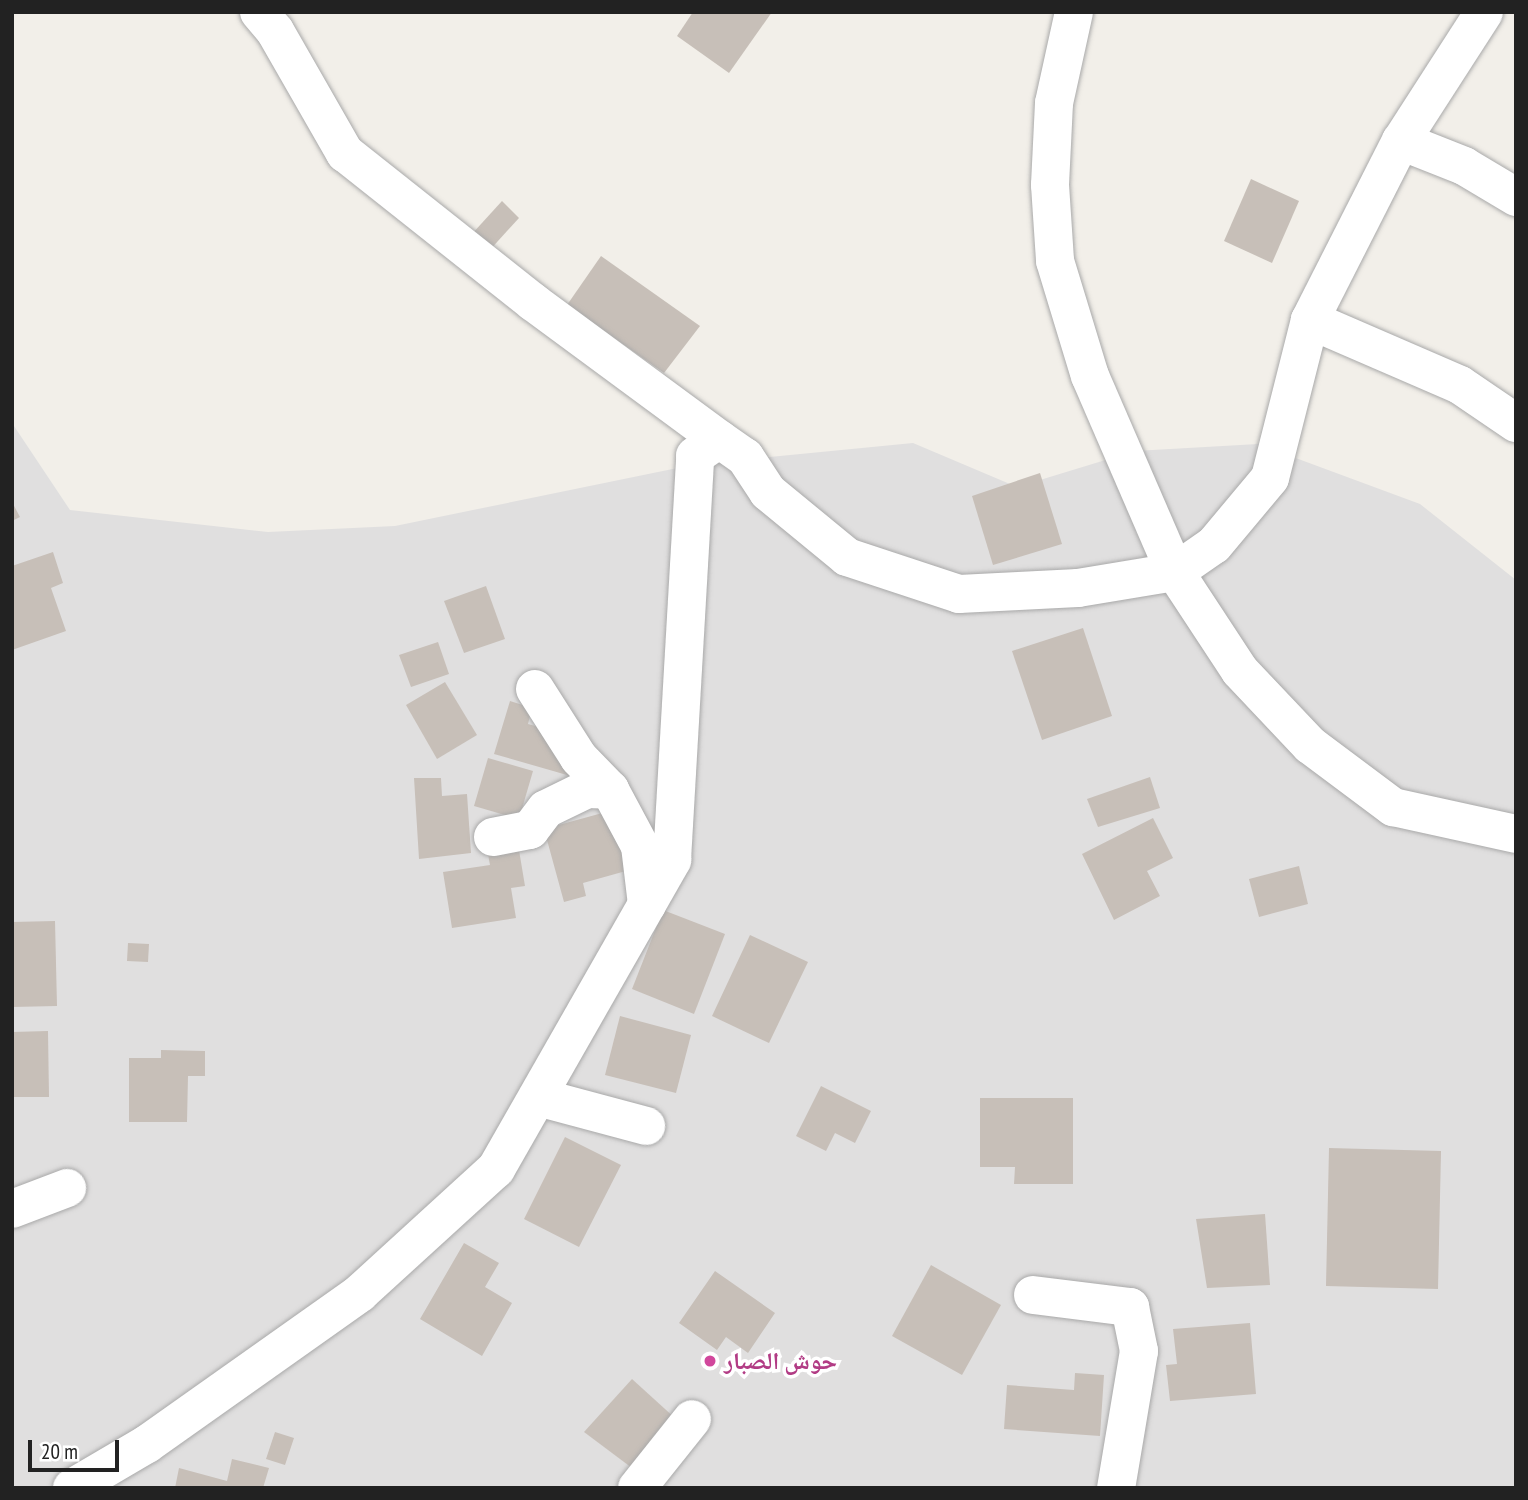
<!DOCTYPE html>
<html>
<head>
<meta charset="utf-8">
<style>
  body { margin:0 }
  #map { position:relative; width:1528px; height:1500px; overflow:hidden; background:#f2efe9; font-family:"PT Sans Narrow","Noto Naskh Arabic",sans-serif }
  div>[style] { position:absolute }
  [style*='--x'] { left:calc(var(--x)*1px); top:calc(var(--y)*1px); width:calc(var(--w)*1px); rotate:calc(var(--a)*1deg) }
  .residential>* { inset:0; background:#e0dfdf }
  .building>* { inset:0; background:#c7bfb8 }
  .roads { filter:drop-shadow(0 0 2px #a9a9a9) drop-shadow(0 0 2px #a9a9a9) }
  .minor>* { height:38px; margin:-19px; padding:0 19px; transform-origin:19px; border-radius:19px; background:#fff }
  .dots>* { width:19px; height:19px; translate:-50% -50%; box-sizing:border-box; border:4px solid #fff; border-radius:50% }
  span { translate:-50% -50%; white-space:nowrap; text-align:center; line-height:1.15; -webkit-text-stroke:7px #fff; paint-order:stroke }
  .hotel-label { font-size:24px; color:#b23c85; font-weight:700 }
  .left { translate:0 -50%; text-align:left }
  .frame { position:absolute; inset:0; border:14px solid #222; pointer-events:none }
  .scale { position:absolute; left:28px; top:1440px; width:91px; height:32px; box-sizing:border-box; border:4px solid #222; border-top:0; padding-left:9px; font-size:21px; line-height:24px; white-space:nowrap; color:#222; -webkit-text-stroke:5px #fff; paint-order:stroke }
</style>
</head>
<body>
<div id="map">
  <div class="residential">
    <i style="clip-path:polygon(12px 423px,70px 510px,268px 532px,395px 526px,697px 464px,913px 443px,1017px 487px,1135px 451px,1258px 444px,1420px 504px,1516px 580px,1516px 1488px,12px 1488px)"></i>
  </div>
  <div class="building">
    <i style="clip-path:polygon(693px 12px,772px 12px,729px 73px,677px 36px)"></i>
    <i style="clip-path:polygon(1251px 179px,1299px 201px,1272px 263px,1224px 241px)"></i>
    <i style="clip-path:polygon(502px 201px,519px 218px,488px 252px,471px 235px)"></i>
    <i style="clip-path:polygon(601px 256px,700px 326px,664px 373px,567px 305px)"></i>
    <i style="clip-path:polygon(1040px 473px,1062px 544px,993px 565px,972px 496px)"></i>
    <i style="clip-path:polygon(12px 502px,20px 517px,12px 521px)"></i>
    <i style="clip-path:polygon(53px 552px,63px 583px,51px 588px,66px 631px,12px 650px,12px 566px)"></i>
    <i style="clip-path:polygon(486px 586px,505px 639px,464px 653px,444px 601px)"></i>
    <i style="clip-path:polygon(1083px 628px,1112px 716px,1042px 740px,1012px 651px)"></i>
    <i style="clip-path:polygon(438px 642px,449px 674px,411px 687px,399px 655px)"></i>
    <i style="clip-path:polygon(445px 682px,477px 735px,437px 759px,406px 705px)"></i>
    <i style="clip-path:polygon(510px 701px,532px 708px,528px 724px,564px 734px,574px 777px,494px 754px)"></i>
    <i style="clip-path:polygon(488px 758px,533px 771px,519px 819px,474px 806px)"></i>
    <i style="clip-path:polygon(1150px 777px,1160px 808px,1098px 827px,1087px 799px)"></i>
    <i style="clip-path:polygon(414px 778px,441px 778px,442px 796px,467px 794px,471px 853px,419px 859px)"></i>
    <i style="clip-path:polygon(617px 809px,633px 869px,583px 883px,586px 896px,564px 902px,544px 829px)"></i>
    <i style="clip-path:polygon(1153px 818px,1173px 858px,1147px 871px,1160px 896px,1114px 920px,1082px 854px)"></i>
    <i style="clip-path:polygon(518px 844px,525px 886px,511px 888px,516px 918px,452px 928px,443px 872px,490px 865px,487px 849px)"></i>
    <i style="clip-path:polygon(1299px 866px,1308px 904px,1259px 917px,1249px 879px)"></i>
    <i style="clip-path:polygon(663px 910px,725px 934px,694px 1014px,632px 989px)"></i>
    <i style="clip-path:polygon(55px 921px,57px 1006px,12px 1007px,12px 922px)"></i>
    <i style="clip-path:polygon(750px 935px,808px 962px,769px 1043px,712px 1016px)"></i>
    <i style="clip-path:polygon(128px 943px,149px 944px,148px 962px,127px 961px)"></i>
    <i style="clip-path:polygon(620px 1016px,691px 1035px,676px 1093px,605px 1075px)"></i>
    <i style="clip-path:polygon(48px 1031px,49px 1097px,12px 1097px,12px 1032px)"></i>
    <i style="clip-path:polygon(161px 1050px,205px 1051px,205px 1076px,188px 1076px,187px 1122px,129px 1122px,129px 1058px,161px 1058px)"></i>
    <i style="clip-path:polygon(821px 1086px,871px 1111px,855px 1143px,835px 1133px,826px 1151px,796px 1136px)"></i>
    <i style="clip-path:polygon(980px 1098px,1073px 1098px,1073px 1184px,1014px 1184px,1015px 1167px,980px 1167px)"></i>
    <i style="clip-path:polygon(565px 1137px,621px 1165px,579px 1247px,524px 1219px)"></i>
    <i style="clip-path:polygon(1329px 1148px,1441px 1151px,1438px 1289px,1326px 1286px)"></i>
    <i style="clip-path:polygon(1265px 1214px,1270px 1285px,1207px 1288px,1196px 1219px)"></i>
    <i style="clip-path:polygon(464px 1243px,499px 1263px,485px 1287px,512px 1303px,482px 1356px,420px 1319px)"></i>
    <i style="clip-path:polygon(931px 1265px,1001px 1305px,962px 1375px,892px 1336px)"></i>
    <i style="clip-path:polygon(715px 1271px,775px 1313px,748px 1353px,726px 1337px,717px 1350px,679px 1323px)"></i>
    <i style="clip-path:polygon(1250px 1323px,1256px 1394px,1170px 1401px,1166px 1365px,1177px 1364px,1173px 1329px)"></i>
    <i style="clip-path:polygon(1075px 1373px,1104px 1375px,1100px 1436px,1004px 1429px,1007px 1385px,1074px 1390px)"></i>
    <i style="clip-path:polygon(632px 1379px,676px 1419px,632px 1468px,584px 1432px)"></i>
    <i style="clip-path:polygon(275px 1432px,294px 1438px,285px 1465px,266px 1459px)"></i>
    <i style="clip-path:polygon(232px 1459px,269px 1468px,263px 1488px,175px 1488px,179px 1468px,227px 1481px)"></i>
  </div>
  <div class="roads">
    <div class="minor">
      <i style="--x:259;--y:12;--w:25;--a:50"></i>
      <i style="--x:275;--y:31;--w:141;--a:60.2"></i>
      <i style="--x:345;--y:153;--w:240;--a:38.4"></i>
      <i style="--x:533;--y:302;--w:231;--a:36.4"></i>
      <i style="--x:1074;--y:12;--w:93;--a:102.4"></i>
      <i style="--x:1054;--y:103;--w:82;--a:92.8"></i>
      <i style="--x:1050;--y:185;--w:76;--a:86.2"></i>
      <i style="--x:1055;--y:261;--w:120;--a:73.1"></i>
      <i style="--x:1090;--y:376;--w:214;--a:66.6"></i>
      <i style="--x:1175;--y:572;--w:118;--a:56.7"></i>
      <i style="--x:1240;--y:671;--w:102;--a:46.6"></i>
      <i style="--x:1310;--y:745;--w:104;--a:36.8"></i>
      <i style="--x:1393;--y:807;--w:126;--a:12.4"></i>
      <i style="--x:1401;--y:141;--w:68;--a:21.6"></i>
      <i style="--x:1464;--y:166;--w:61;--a:30.8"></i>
      <i style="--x:1310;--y:320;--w:163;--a:23.4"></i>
      <i style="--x:1460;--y:385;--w:68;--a:34.2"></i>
      <i style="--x:535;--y:689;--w:82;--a:57.5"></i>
      <i style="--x:579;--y:758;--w:45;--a:45.9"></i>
      <i style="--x:493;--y:837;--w:38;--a:-11"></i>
      <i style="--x:530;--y:830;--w:26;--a:-53"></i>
      <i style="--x:546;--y:809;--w:46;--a:-26"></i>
      <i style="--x:587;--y:789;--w:23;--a:2"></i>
      <i style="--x:610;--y:790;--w:64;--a:61.8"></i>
      <i style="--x:640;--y:846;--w:59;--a:83.2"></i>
      <i style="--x:538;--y:1097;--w:112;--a:15"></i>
      <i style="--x:12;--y:1209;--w:59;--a:-20.9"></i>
      <i style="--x:1033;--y:1295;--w:98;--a:7.1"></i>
      <i style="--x:1130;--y:1307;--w:45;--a:78.4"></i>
      <i style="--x:1139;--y:1351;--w:139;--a:99.5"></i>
      <i style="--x:72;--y:1488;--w:87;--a:-30.4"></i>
      <i style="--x:147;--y:1444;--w:261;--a:-35.3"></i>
      <i style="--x:360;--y:1293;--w:184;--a:-42.4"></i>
      <i style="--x:496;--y:1169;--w:356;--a:-60.3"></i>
      <i style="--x:672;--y:860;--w:405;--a:-86.7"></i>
      <i style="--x:695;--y:456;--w:29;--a:-35"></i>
      <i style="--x:719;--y:439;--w:32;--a:35"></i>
      <i style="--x:745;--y:457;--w:42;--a:56.7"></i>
      <i style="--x:768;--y:492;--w:102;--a:39.4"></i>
      <i style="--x:847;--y:557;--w:118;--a:18.3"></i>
      <i style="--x:959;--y:594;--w:119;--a:-2.9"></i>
      <i style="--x:1078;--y:588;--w:98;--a:-9.4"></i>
      <i style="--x:1175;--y:572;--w:47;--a:-34.7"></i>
      <i style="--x:1214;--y:545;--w:87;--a:-50.1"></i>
      <i style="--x:1270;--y:478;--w:163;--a:-75.8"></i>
      <i style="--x:1310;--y:320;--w:201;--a:-63.1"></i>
      <i style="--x:1401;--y:141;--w:153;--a:-57.2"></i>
      <i style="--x:637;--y:1488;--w:88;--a:-51.4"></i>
    </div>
  </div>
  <div class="dots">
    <i style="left:710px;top:1361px;background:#d1479c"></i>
  </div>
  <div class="hotel-label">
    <span class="left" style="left:724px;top:1361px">حوش الصبار</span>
  </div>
  <div class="frame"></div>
  <div class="scale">20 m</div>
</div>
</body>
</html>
